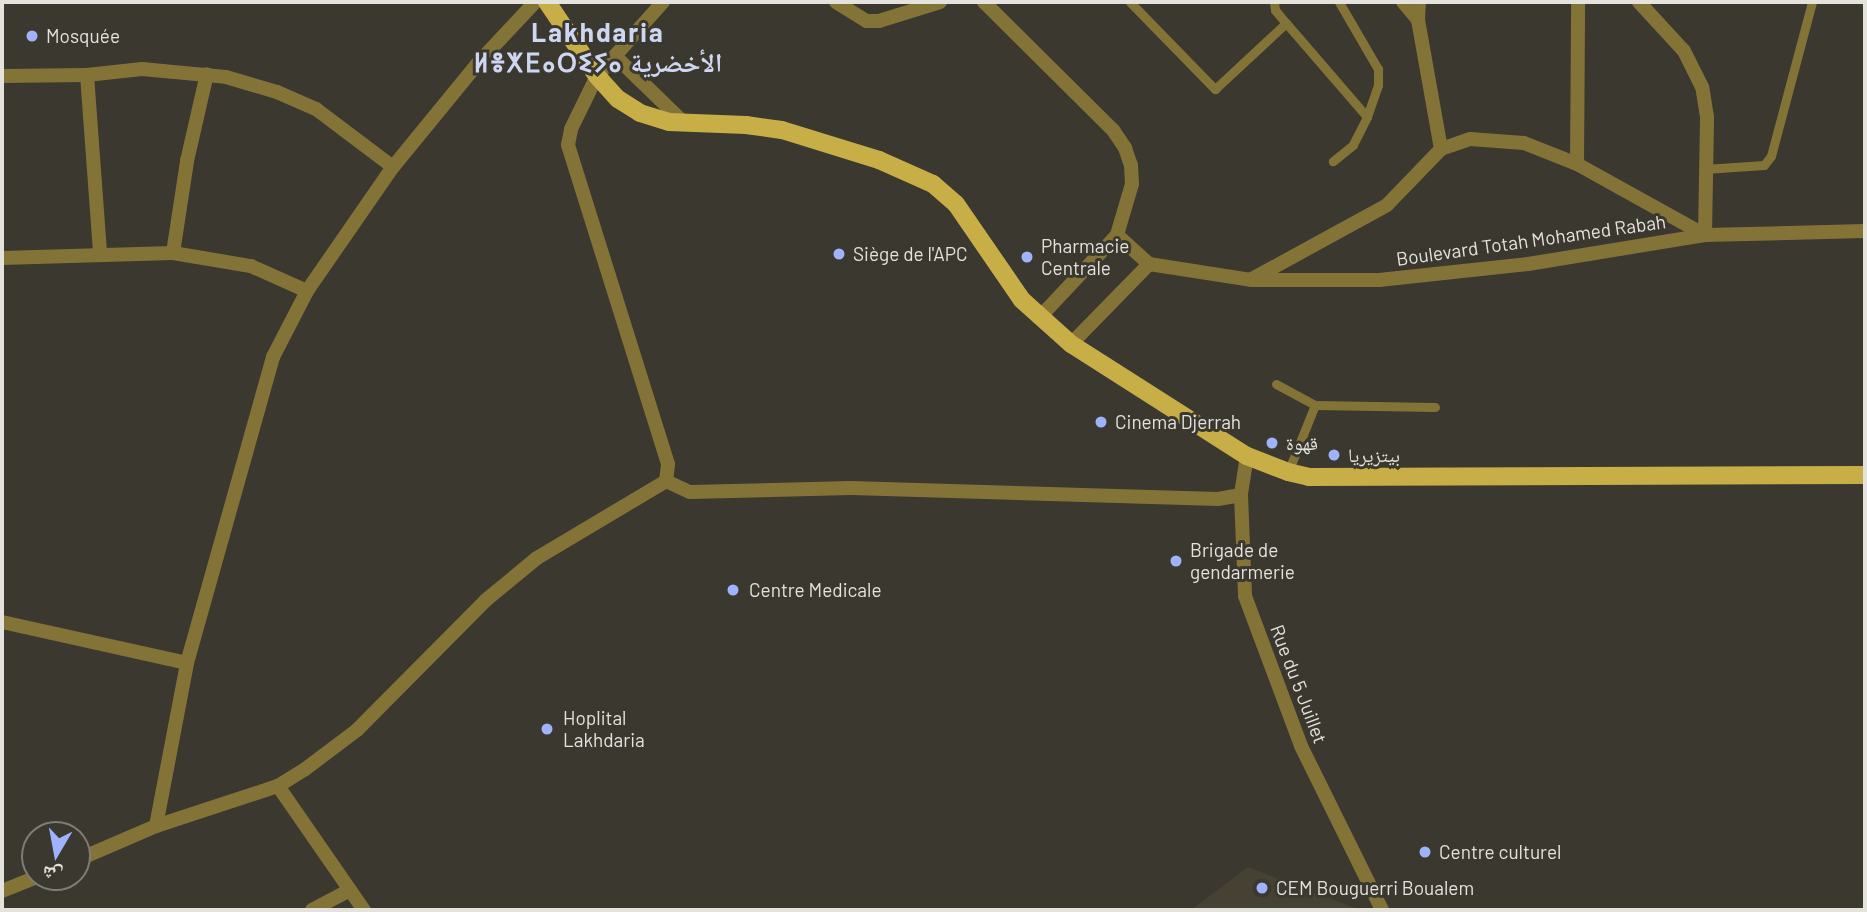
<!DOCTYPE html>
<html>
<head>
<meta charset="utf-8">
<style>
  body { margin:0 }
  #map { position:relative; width:1867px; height:912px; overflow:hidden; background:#3a382f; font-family:Barlow,"Noto Naskh Arabic","Noto Sans Tifinagh",sans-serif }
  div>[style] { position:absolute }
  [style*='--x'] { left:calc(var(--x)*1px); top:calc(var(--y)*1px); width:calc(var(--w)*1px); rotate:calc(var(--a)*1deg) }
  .built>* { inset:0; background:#464233 }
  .service>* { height:9px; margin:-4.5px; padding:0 4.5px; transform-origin:4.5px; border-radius:4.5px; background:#837337 }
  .minor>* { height:14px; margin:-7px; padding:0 7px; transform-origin:7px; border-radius:7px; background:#837337 }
  .tertiary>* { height:14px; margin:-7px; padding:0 7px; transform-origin:7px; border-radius:7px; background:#837337 }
  .primary>* { height:18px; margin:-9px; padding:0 9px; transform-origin:9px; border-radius:9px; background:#c7ae47 }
  .dots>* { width:19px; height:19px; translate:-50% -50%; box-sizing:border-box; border:4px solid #3a382f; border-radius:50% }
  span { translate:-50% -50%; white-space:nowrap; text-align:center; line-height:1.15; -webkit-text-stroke:6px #3a382f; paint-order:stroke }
  .poi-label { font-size:19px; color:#e4e2dd }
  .left { translate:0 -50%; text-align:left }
  .street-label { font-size:19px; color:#e4e2dd }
  .district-label { font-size:26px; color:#ced6f2; font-weight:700; letter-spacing:2px }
  .frame { position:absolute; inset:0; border:4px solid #e4e2dd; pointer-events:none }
  .north { position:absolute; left:21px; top:821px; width:70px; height:70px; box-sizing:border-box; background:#3a382f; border:2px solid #7e7c75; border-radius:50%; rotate:190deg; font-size:19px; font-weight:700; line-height:28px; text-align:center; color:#e4e2dd }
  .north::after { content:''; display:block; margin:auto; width:24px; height:32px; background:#9fb3fd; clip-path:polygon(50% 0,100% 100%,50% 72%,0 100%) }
</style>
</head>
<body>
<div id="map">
  <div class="built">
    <i style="clip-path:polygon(1248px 867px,1358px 909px,1359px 910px,1191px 910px)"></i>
  </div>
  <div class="service">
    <i style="--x:1130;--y:2;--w:122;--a:45.7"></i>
    <i style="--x:1215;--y:89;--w:97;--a:-42.9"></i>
    <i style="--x:1286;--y:23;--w:124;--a:49.2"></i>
    <i style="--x:1367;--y:117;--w:31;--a:117"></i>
    <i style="--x:1353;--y:145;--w:26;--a:141"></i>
    <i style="--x:1274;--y:2;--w:8;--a:83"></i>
    <i style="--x:1275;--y:10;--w:17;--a:50"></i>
    <i style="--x:1339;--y:2;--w:78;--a:59.8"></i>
    <i style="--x:1378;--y:69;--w:16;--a:90"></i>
    <i style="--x:1378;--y:85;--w:34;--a:109"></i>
    <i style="--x:1705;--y:169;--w:59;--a:-3.9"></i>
    <i style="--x:1764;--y:165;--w:11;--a:-52"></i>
    <i style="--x:1771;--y:156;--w:159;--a:-75.1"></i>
    <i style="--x:1276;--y:384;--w:44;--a:28.3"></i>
    <i style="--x:1315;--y:405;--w:120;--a:1"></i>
    <i style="--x:1288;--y:472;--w:72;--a:-68.1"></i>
  </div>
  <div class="minor">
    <i style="--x:836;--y:2;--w:36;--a:32"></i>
    <i style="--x:867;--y:21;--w:12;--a:0"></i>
    <i style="--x:879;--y:21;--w:64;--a:-17.3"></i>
    <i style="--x:984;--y:2;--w:182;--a:44.8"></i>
    <i style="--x:1113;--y:130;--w:22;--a:56"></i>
    <i style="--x:1125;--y:148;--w:18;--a:71"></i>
    <i style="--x:1131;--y:165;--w:19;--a:87"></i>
    <i style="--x:1132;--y:184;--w:53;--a:106.4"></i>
    <i style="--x:1117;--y:235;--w:114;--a:133.2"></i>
    <i style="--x:1403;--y:2;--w:23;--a:50"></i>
    <i style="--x:615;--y:56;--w:95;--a:44.1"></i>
    <i style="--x:87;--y:75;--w:179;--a:85.8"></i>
    <i style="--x:2;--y:76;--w:85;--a:-0.7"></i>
    <i style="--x:87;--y:75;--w:55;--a:-6.2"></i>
    <i style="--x:142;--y:69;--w:84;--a:5.4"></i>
    <i style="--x:226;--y:77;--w:53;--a:16.4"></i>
    <i style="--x:277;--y:92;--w:43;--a:23.6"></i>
    <i style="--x:316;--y:109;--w:96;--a:37"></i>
    <i style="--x:1441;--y:149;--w:31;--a:-19"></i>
    <i style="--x:1470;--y:139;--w:54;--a:4.2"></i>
    <i style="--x:1524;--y:143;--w:57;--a:21.6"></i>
    <i style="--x:1577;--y:164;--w:146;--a:29"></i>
    <i style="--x:1705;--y:235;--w:118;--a:-89"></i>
    <i style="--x:1707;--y:117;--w:30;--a:-99"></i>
    <i style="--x:1702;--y:87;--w:40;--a:-116.6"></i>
    <i style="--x:1684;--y:51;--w:67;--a:-132.6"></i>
    <i style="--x:1577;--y:164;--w:161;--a:-89.6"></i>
    <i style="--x:1117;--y:235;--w:43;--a:42.2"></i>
    <i style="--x:1149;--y:264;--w:103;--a:8.9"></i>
    <i style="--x:1251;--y:280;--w:128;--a:0"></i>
    <i style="--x:1379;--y:280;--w:150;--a:-6.1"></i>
    <i style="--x:1528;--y:264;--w:179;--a:-9.3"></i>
    <i style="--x:1705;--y:235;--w:160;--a:-1.4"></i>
    <i style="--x:173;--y:253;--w:93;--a:-81.3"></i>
    <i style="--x:187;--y:161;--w:89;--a:-77.1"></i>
    <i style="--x:2;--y:258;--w:171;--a:-1.7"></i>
    <i style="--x:173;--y:253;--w:79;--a:9.5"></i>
    <i style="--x:251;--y:266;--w:61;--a:24.1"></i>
    <i style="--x:1252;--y:279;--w:154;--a:-28.7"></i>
    <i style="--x:1387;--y:205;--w:78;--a:-46"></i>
    <i style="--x:1441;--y:149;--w:131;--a:-100.1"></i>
    <i style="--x:1418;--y:20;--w:18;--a:-87"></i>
    <i style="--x:1071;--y:344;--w:112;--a:-45.7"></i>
    <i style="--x:666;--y:481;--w:26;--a:25"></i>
    <i style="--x:690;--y:492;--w:161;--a:-1.4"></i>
    <i style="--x:851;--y:488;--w:367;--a:1.7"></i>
    <i style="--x:1218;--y:499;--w:23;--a:-10"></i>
    <i style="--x:2;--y:622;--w:189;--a:12.5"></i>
    <i style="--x:278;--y:786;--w:151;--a:55.3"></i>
    <i style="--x:156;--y:826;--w:166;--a:-79.2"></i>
    <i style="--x:187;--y:663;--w:318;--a:-74.3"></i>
    <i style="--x:273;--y:357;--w:74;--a:-62.7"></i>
    <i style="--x:307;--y:291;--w:151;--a:-55.3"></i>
    <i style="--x:393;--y:167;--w:134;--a:-50.7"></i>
    <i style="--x:478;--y:63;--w:83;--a:-46.9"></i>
    <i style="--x:312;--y:910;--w:43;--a:-27.8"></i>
  </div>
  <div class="tertiary">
    <i style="--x:1247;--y:456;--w:39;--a:99"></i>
    <i style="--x:1241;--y:495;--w:101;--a:87.7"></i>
    <i style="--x:1245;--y:596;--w:160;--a:69.5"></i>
    <i style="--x:1301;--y:746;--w:183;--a:63.7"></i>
    <i style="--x:77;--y:860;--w:86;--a:-23.3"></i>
    <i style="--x:156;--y:826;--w:128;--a:-18.2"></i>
    <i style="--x:278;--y:786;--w:31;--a:-32"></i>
    <i style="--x:304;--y:770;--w:66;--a:-37"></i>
    <i style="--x:357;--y:730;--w:183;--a:-45.2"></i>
    <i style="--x:486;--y:600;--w:66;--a:-39.5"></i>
    <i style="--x:537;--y:558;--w:150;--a:-30.8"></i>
    <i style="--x:666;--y:481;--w:17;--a:-83"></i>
    <i style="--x:668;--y:464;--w:334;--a:-107.4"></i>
    <i style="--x:568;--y:145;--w:16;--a:-79"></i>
    <i style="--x:571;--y:129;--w:59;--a:-63.9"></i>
    <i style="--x:597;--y:76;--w:99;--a:-48.3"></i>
    <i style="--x:2;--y:891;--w:37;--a:-22"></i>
  </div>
  <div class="primary">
    <i style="--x:547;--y:2;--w:89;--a:56"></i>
    <i style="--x:597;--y:76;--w:31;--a:48"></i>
    <i style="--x:618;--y:99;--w:26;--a:32"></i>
    <i style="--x:640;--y:113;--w:30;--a:17"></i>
    <i style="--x:669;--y:122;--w:77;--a:2.2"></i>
    <i style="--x:746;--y:125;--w:36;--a:8"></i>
    <i style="--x:782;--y:130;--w:102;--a:17.2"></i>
    <i style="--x:879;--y:160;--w:59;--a:24"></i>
    <i style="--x:933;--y:184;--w:30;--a:41"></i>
    <i style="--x:956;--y:204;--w:116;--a:55.5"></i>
    <i style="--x:1022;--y:300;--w:66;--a:41.9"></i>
    <i style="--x:1071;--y:344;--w:209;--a:32.5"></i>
    <i style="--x:1247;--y:456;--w:44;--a:21.3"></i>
    <i style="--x:1288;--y:472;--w:22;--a:13"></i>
    <i style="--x:1309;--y:477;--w:556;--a:-0.21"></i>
  </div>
  <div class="dots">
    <i style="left:32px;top:36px;background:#9fb3fd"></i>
    <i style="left:839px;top:254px;background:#9fb3fd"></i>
    <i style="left:1027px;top:257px;background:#9fb3fd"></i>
    <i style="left:1101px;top:422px;background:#9fb3fd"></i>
    <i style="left:1272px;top:443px;background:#9fb3fd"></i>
    <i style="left:1334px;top:455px;background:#9fb3fd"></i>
    <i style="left:1176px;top:561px;background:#9fb3fd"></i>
    <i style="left:733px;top:590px;background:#9fb3fd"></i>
    <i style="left:547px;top:729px;background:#9fb3fd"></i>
    <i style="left:1425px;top:852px;background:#9fb3fd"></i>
    <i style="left:1262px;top:888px;background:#9fb3fd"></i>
  </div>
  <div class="poi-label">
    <span class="left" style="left:46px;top:36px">Mosquée</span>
    <span class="left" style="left:1041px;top:257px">Pharmacie<br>Centrale</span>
    <span class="left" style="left:853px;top:254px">Siège de l'APC</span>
    <span class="left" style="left:1115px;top:422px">Cinema Djerrah</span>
    <span class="left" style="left:1286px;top:443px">قهوة</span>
    <span class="left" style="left:1348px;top:455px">بيتزيريا</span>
    <span class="left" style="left:1190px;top:561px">Brigade de<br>gendarmerie</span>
    <span class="left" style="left:749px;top:590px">Centre Medicale</span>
    <span class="left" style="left:563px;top:729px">Hoplital<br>Lakhdaria</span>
    <span class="left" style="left:1439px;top:852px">Centre culturel</span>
    <span class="left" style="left:1276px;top:888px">CEM Bouguerri Boualem</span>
  </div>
  <div class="street-label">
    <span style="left:1531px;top:240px;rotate:-8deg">Boulevard Totah Mohamed Rabah</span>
    <span style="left:1299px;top:684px;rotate:69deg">Rue du 5 Juillet</span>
  </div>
  <div class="district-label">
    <span style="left:598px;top:47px">Lakhdaria<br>ⵍⴻⵅⴹⴰⵔⵉⵢⴰ الأخضرية</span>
  </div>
  <div class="frame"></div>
  <div class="north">ش</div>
</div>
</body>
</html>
